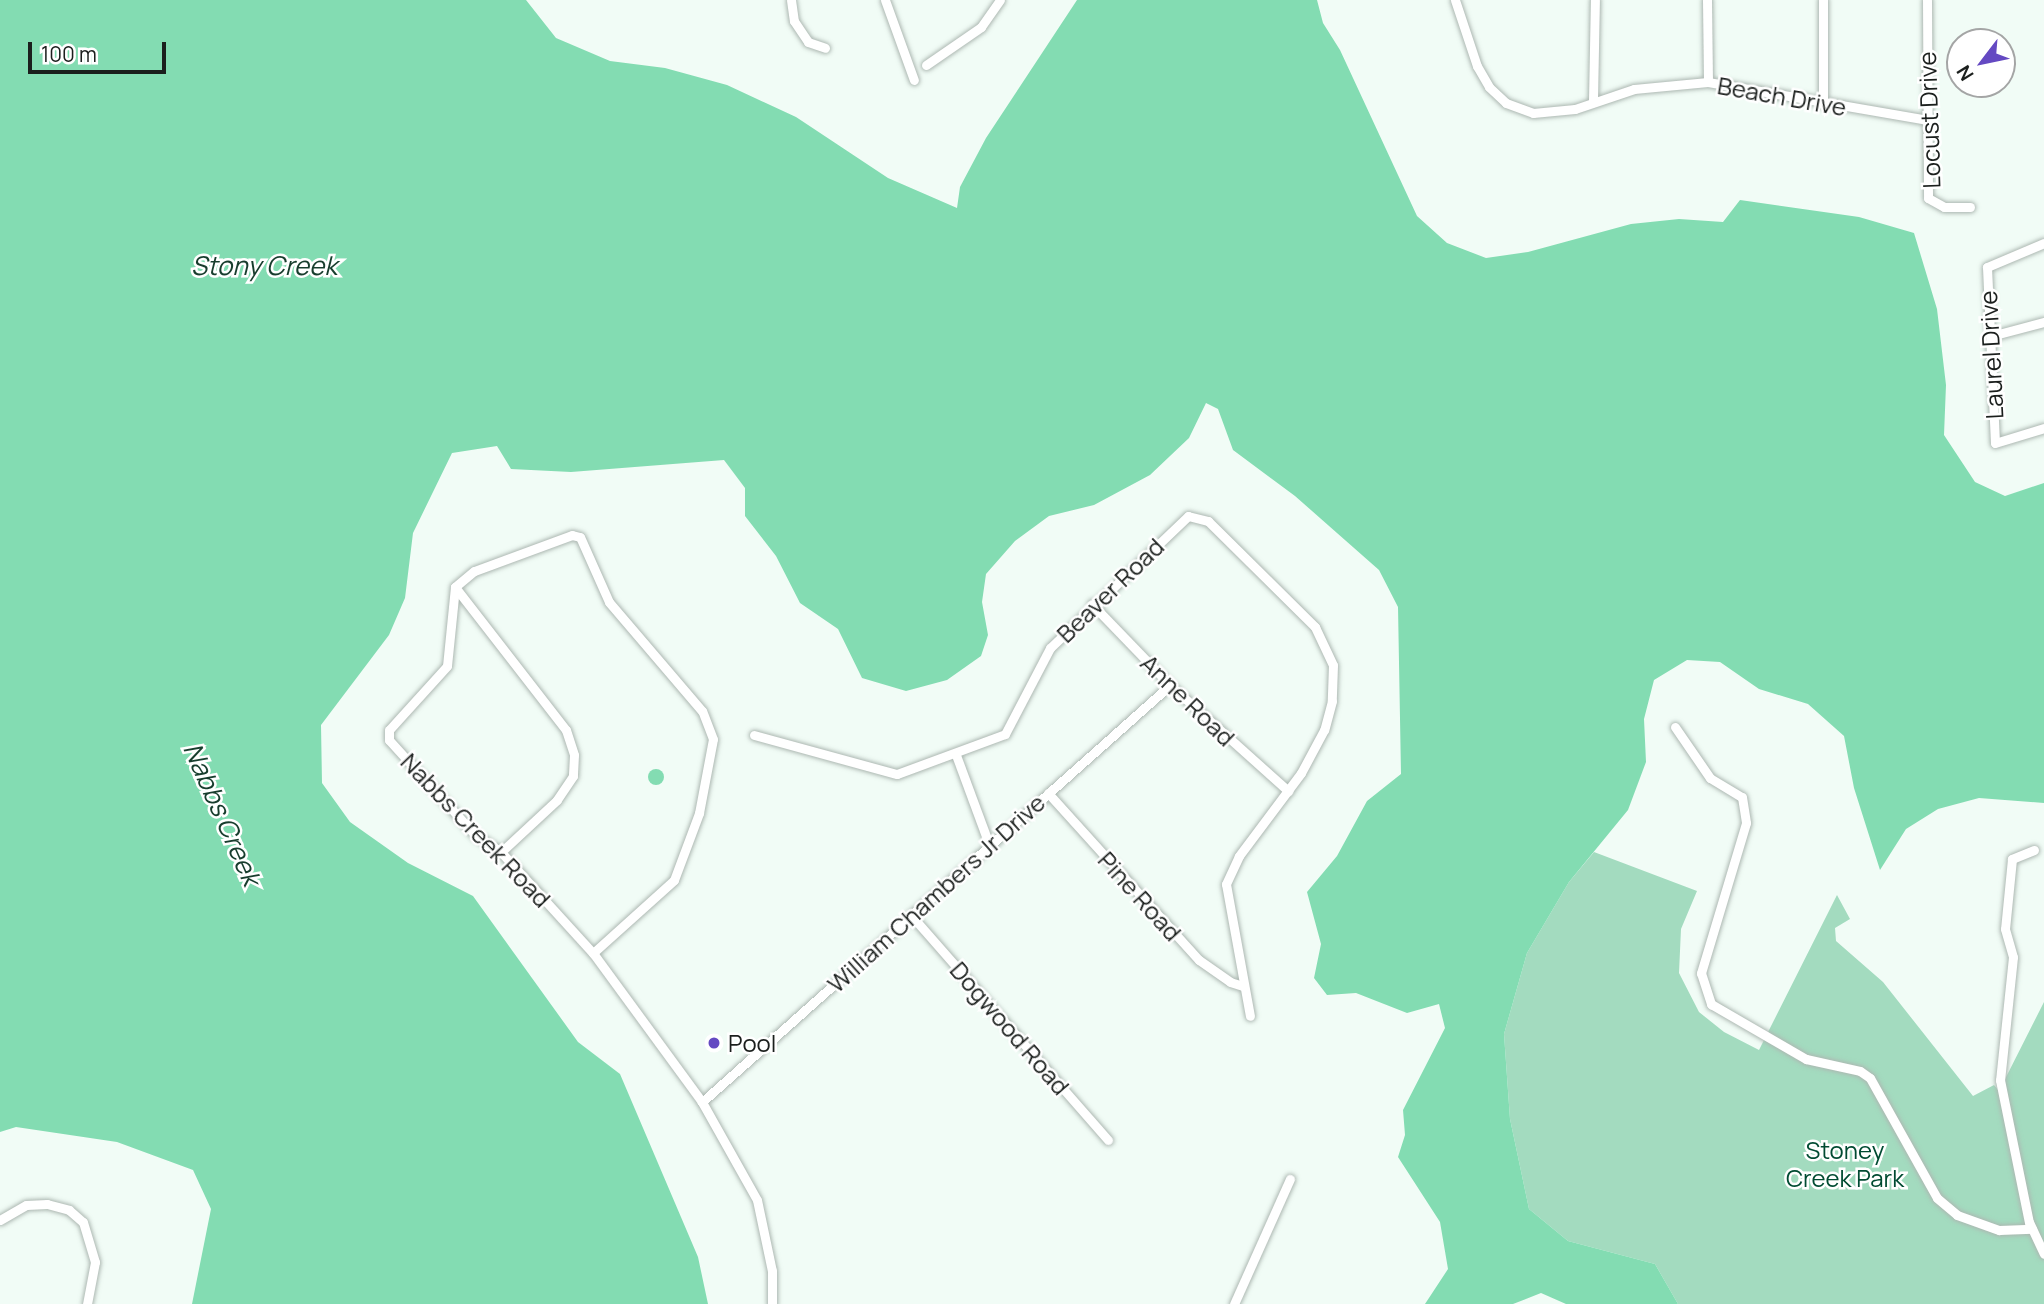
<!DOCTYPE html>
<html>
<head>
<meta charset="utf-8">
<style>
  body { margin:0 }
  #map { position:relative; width:2044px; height:1304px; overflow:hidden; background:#f1fcf6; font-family:Manrope,sans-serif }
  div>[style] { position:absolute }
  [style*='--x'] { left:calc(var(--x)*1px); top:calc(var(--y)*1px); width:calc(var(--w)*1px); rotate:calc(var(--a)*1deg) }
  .green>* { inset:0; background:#a3dbbf }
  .water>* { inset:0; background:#83dcb2 }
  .round { border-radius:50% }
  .roads { filter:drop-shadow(0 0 2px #adb8b2) drop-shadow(0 0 2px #adb8b2) }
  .minor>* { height:9px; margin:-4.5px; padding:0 4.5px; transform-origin:4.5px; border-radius:4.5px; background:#fff }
  .dots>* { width:19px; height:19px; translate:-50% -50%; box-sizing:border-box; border:4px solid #fff; border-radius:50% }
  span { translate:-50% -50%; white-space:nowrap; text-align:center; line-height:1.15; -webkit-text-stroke:5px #fff; paint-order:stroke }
  .street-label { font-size:24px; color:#1b1f1d }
  .poi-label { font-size:24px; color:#1b1f1d }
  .left { translate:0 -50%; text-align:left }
  .park-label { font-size:24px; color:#004b32 }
  .water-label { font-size:26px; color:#173d2d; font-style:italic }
  .north { position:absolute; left:1946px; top:28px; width:70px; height:70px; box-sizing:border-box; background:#fff; border:2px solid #a4a5a5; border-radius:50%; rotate:238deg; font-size:19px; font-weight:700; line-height:28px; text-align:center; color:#1b1f1d }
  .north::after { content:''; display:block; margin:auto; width:24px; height:32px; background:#6449c2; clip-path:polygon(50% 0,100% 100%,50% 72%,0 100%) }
  .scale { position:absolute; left:28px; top:42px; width:138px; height:32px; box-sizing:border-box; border:4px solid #1b1f1d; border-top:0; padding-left:9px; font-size:21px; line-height:24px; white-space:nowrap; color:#1b1f1d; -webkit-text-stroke:5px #fff; paint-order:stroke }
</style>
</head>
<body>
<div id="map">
  <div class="green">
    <i style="clip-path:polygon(1594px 852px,1697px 891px,1681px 929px,1679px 973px,1699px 1012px,1724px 1032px,1759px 1050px,1837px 895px,1850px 919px,1835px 928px,1836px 941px,1883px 982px,1973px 1096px,1994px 1085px,1999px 1091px,2044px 1002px,2044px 1304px,1678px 1304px,1655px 1264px,1568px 1241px,1529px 1209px,1510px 1119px,1504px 1034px,1527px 953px,1569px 882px)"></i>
  </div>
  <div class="water">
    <i style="clip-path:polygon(0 0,526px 0,556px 38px,610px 61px,665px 68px,727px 85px,796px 117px,888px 178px,957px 208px,960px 187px,986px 138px,1077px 0,1317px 0,1323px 23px,1340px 50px,1417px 216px,1447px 243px,1486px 258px,1528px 252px,1631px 224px,1679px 219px,1723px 222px,1740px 200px,1859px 217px,1914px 233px,1937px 309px,1946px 385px,1944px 435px,1975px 482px,2005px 496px,2044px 483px,2044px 803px,1979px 798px,1938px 809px,1906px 829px,1880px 870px,1854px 788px,1844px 736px,1808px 704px,1759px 689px,1720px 662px,1687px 660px,1654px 680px,1644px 719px,1646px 762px,1628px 810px,1569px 882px,1527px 953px,1504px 1034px,1510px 1119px,1529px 1209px,1568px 1241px,1655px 1264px,1678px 1304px,1566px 1304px,1541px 1293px,1513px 1304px,1425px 1304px,1448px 1269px,1440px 1222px,1398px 1157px,1405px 1135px,1403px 1110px,1445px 1028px,1439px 1004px,1407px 1013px,1356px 993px,1327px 995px,1314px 978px,1321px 944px,1307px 892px,1337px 856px,1367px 801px,1401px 774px,1398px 607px,1379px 570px,1295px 496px,1233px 450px,1218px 409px,1206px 403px,1189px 438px,1150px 475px,1094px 505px,1049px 516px,1015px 541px,986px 574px,982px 602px,988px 635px,981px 656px,947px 680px,906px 691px,862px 678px,838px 629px,800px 603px,776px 556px,745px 516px,745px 488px,724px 460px,571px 472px,511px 469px,497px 446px,452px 453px,413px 533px,405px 598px,389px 635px,321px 725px,322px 783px,350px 822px,408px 863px,473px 896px,578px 1042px,620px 1074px,698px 1257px,708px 1304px,192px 1304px,211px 1209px,193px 1170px,117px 1142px,16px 1127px,0 1132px)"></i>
    <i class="round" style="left:648px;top:769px;width:16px;height:16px"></i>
  </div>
  <div class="roads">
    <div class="minor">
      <i style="--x:791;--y:0;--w:21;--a:82"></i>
      <i style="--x:794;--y:21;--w:25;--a:56"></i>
      <i style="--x:808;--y:42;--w:18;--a:19"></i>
      <i style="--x:885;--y:0;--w:85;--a:70.1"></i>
      <i style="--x:1455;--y:0;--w:70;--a:71.6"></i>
      <i style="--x:1477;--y:66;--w:24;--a:60"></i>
      <i style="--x:1489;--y:87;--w:23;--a:43"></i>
      <i style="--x:1506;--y:103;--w:29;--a:20"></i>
      <i style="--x:1533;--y:113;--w:42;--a:-5.4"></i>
      <i style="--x:1575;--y:109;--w:62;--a:-18.7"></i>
      <i style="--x:1634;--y:89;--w:74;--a:-5.4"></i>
      <i style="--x:1708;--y:82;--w:223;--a:9.8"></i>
      <i style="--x:1707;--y:0;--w:82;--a:89.3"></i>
      <i style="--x:1927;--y:0;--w:198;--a:89.7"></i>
      <i style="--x:1928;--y:198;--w:18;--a:29"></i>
      <i style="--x:1944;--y:207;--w:26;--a:0"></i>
      <i style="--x:926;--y:65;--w:67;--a:-34.6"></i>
      <i style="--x:981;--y:27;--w:33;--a:-55"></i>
      <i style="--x:1593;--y:100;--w:100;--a:-88.9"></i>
      <i style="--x:1823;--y:104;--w:104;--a:-90"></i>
      <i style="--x:2044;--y:243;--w:62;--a:157.2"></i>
      <i style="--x:1987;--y:267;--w:176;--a:87.4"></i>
      <i style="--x:1995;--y:443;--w:51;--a:-17"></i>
      <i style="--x:1991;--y:336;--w:55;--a:-14.8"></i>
      <i style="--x:455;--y:587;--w:181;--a:52.2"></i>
      <i style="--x:566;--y:730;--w:26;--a:72"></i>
      <i style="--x:574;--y:755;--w:21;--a:93"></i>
      <i style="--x:573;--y:776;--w:29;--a:124"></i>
      <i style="--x:557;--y:800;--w:76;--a:137.1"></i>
      <i style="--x:1092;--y:604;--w:112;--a:46.1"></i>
      <i style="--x:1170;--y:685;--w:159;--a:41.9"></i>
      <i style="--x:1675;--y:727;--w:62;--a:55.5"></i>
      <i style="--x:1710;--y:778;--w:37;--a:31"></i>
      <i style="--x:1742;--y:797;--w:26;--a:81"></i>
      <i style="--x:1746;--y:823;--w:157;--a:106.7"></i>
      <i style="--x:1701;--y:973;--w:33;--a:72"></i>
      <i style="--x:1711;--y:1004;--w:110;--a:30.1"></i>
      <i style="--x:1806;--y:1059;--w:55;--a:12.5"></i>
      <i style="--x:1860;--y:1071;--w:12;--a:35"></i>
      <i style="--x:1870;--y:1078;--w:137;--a:60.8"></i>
      <i style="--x:1937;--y:1198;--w:26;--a:40"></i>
      <i style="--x:1957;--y:1215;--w:45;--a:19.7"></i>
      <i style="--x:1999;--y:1230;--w:33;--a:-2"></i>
      <i style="--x:754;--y:735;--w:148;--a:15.3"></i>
      <i style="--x:897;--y:774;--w:115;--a:-20.3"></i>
      <i style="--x:1005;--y:734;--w:97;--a:-62.4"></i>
      <i style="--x:1050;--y:648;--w:191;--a:-43.7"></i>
      <i style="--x:1188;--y:516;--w:21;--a:14"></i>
      <i style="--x:1208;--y:521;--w:151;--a:44.7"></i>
      <i style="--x:1315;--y:627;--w:42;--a:64.7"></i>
      <i style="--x:1333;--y:665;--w:36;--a:92"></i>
      <i style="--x:1332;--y:701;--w:30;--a:105"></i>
      <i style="--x:1324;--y:730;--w:49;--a:118.1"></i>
      <i style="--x:1301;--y:773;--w:104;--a:126.8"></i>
      <i style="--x:1239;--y:856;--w:31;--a:115"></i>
      <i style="--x:1226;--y:884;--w:134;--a:79.7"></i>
      <i style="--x:956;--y:755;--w:95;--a:69.7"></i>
      <i style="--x:1048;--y:793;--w:225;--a:47.9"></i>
      <i style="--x:1199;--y:960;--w:38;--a:35"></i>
      <i style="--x:1230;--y:982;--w:14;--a:17"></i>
      <i style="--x:2034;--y:850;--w:24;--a:158"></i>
      <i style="--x:2012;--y:859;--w:70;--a:95.7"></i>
      <i style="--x:2005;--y:929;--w:29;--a:74"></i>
      <i style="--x:2013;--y:957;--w:124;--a:96"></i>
      <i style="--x:2000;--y:1080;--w:145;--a:78.5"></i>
      <i style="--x:2029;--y:1222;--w:35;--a:65"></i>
      <i style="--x:911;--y:915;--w:299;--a:48.8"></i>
      <i style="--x:593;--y:953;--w:109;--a:-42"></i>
      <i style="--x:674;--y:880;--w:72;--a:-69.5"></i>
      <i style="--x:699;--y:813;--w:75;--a:-79.3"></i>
      <i style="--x:713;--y:739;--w:30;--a:-111"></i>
      <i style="--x:702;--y:711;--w:143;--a:-130.5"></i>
      <i style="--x:609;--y:602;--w:71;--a:-114"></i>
      <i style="--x:580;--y:537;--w:8;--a:-166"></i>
      <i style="--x:572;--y:535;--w:104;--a:159.8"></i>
      <i style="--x:474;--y:571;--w:25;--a:140"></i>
      <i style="--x:455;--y:587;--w:79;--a:95.8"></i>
      <i style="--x:447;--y:666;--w:86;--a:132.2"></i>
      <i style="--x:389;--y:730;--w:10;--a:90"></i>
      <i style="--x:389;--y:740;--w:128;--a:47.8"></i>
      <i style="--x:475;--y:835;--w:31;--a:33"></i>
      <i style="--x:501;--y:852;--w:137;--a:47.7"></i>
      <i style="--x:593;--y:953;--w:185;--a:53.8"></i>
      <i style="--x:702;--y:1102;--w:112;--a:60.7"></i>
      <i style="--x:757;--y:1200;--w:73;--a:78.1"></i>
      <i style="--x:772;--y:1271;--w:33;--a:90"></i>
      <i style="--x:702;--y:1102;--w:627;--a:-41.7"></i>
      <i style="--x:0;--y:1220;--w:30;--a:-30"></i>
      <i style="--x:26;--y:1205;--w:21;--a:-3"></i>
      <i style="--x:47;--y:1204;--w:23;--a:15"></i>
      <i style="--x:69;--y:1210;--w:18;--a:41"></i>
      <i style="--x:83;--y:1222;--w:42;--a:73.3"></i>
      <i style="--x:95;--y:1262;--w:43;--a:100.8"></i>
      <i style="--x:1234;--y:1304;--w:137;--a:-65.9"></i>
    </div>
  </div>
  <div class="dots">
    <i style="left:714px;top:1043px;background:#6449c2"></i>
  </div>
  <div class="street-label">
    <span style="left:1782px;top:96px;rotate:10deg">Beach Drive</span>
    <span style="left:1929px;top:120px;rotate:-92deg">Locust Drive</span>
    <span style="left:1991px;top:355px;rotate:-93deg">Laurel Drive</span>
    <span style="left:1110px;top:590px;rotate:-44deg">Beaver Road</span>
    <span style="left:1188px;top:700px;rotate:44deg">Anne Road</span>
    <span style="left:476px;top:830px;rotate:46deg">Nabbs Creek Road</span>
    <span style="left:936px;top:893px;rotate:-42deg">William Chambers Jr Drive</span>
    <span style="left:1140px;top:896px;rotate:48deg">Pine Road</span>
    <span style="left:1010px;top:1028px;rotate:49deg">Dogwood Road</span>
  </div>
  <div class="poi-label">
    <span class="left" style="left:728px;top:1043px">Pool</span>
  </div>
  <div class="park-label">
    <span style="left:1845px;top:1164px">Stoney<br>Creek Park</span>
  </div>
  <div class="water-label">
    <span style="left:264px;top:266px">Stony Creek</span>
    <span style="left:222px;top:814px;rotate:66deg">Nabbs Creek</span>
  </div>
  <div class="north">N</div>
  <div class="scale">100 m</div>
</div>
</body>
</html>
